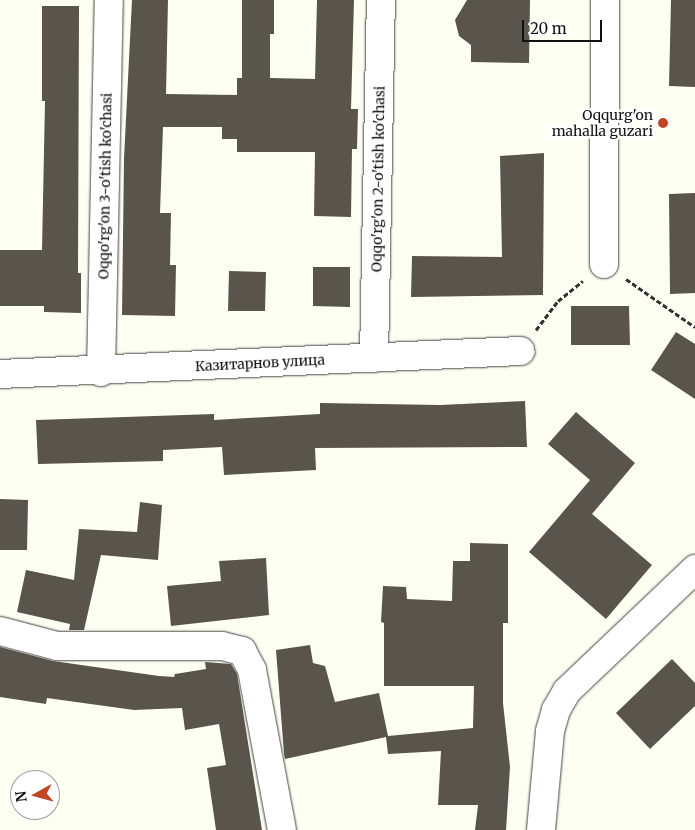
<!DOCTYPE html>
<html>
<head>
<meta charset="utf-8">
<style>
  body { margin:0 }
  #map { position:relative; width:695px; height:830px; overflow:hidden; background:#fefff3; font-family:Merriweather,serif }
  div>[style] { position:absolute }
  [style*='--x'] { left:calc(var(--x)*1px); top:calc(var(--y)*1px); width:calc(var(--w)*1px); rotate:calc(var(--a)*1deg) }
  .building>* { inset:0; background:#59544c }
  .path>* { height:3px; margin-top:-1.5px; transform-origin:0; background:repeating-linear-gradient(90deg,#323232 0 5px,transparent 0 7.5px) }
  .roads { filter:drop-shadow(0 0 1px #434343) drop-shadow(0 0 1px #434343) }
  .street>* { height:28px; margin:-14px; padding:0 14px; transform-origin:14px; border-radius:14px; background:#fff }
  .dots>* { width:14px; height:14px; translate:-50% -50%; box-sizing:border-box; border:2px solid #fff; border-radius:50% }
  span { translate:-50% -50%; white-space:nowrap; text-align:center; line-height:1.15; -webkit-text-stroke:5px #fff; paint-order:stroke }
  .poi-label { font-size:14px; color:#101010 }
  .right { translate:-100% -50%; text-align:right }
  .street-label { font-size:14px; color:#101010 }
  .north { position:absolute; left:10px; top:770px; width:50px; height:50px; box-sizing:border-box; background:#fff; border:1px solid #9f9f9f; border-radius:50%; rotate:263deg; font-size:14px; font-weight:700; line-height:20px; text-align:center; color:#101010 }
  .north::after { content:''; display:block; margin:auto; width:18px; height:22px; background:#c14427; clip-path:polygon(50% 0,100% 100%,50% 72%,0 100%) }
  .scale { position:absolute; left:522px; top:20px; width:80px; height:22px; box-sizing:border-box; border:2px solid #101010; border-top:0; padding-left:6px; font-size:15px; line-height:18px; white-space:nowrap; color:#101010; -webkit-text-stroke:4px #fff; paint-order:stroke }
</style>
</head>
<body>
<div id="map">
  <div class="building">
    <i style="clip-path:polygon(132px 0,168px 0,166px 94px,237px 95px,237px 78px,242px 78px,242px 0,274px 0,274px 34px,270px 34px,270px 78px,315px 79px,317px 0,354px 0,351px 109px,358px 109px,357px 149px,352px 149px,351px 217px,314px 216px,315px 152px,237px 152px,237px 139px,222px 139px,222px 127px,163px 127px,160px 213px,171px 213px,170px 265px,176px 265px,175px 316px,122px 315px,124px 158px)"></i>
    <i style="clip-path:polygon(467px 0,530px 0,529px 63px,471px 62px,471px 45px,459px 36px,455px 20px)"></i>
    <i style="clip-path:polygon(671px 0,695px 0,695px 87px,669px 86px)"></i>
    <i style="clip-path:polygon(42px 6px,79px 6px,78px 273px,81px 273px,81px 313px,44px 312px,44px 306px,0 306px,0 250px,42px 250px,45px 101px,42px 101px)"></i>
    <i style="clip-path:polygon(544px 153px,543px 295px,411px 297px,412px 256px,502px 257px,500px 156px)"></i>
    <i style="clip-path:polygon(695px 193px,695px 293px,670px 294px,669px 194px)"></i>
    <i style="clip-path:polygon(313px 267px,350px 267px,350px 307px,313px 306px)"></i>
    <i style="clip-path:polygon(229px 271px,266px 272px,265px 311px,228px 311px)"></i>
    <i style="clip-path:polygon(571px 306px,629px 306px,630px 345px,571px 345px)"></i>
    <i style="clip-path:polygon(676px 332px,695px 344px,695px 399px,651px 370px)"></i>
    <i style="clip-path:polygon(525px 401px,527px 447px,315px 448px,316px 470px,224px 475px,222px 447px,163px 450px,163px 461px,38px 464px,36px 420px,214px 414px,214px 420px,320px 414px,320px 403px,440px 405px)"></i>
    <i style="clip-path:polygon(576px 412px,635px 463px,592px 514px,652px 565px,606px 619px,529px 552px,590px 480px,548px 444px)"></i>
    <i style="clip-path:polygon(0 499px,28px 500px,27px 550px,0 550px)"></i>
    <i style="clip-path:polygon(140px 502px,162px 505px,158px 560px,101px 555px,84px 630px,69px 630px,70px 624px,17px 612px,26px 570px,74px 580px,79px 529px,137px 532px)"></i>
    <i style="clip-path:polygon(470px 543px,508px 544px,508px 623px,503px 623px,503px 703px,510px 767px,506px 830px,475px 830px,478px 805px,438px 805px,441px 751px,388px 754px,386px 737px,285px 759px,284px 754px,276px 650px,310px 645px,313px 663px,325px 666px,335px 702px,379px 693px,388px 736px,473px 728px,474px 686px,384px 686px,384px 623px,381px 622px,383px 586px,406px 587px,407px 599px,452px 601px,453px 561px,470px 561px)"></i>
    <i style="clip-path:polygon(266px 558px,269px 615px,171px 626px,167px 586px,221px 581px,219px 561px)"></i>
    <i style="clip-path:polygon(0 647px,53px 661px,159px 676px,174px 677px,175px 674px,206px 669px,205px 662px,231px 664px,237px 674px,262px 830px,216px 830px,207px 768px,226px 765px,219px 724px,185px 730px,182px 708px,134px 710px,47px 698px,46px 704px,0 697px)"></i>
    <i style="clip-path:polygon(672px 659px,695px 683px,695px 706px,650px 749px,616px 713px)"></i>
  </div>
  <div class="path">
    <i style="--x:626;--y:279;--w:84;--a:34.8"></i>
    <i style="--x:536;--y:330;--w:36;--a:-53"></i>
    <i style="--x:558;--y:301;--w:32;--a:-39"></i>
  </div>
  <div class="roads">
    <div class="street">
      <i style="--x:604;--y:264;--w:264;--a:-89.8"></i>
      <i style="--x:374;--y:358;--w:358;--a:-88.9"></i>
      <i style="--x:101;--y:372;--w:372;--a:-88.8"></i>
      <i style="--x:0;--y:374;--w:521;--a:-2.53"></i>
      <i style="--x:0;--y:631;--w:59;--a:14.7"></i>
      <i style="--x:57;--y:646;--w:165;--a:0"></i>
      <i style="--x:222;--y:646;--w:21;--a:14"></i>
      <i style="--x:242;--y:651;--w:21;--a:62"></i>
      <i style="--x:252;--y:670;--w:163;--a:79.4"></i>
      <i style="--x:541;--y:830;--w:99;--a:-84.8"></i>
      <i style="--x:550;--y:731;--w:22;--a:-74"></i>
      <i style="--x:556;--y:710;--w:22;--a:-60"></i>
      <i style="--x:567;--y:691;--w:177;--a:-43.6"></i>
    </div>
  </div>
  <div class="dots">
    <i style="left:663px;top:123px;background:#c14427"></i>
  </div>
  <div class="poi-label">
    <span class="right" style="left:653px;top:123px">Oqqurg'on<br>mahalla guzari</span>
  </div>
  <div class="street-label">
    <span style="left:378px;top:179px;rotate:-89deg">Oqqo'rg'on 2-o'tish ko'chasi</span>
    <span style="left:105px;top:186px;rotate:-89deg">Oqqo'rg'on 3-o'tish ko'chasi</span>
    <span style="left:260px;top:363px;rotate:-3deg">Казитарнов улица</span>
  </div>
  <div class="north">N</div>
  <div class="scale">20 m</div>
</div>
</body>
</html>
